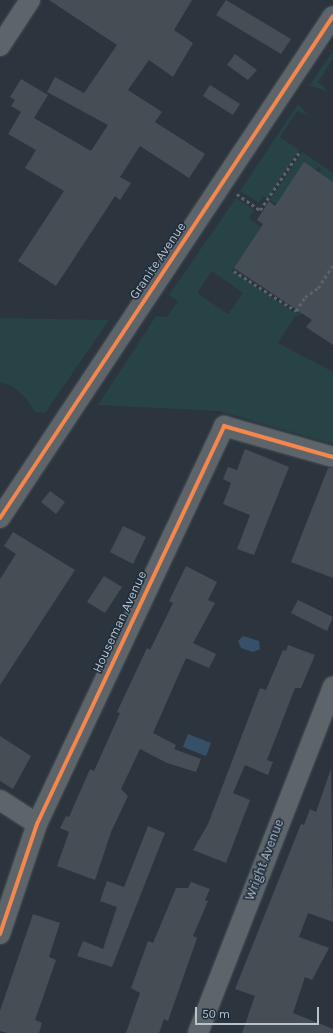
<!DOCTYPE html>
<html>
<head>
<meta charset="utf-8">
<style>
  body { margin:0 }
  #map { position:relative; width:333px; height:1033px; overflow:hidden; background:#2c353d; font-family:Karla,sans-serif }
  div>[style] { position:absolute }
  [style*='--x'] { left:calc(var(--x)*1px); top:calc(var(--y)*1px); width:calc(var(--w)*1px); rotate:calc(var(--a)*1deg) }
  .green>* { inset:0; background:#284345 }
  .water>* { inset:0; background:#36506a }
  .building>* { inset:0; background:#464e55 }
  .path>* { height:2.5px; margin-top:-1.25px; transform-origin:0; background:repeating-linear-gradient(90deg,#5b6268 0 3px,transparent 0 6px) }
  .roads { filter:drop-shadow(0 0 1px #4b5158) drop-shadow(0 0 1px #4b5158) }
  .street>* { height:20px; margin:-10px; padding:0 10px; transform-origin:10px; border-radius:10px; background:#5d646a }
  .cycleway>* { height:4px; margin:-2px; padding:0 2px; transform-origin:2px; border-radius:2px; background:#f5874c }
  span { translate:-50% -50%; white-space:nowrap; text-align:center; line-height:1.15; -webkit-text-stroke:3px #1e2c3a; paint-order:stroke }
  .street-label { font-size:13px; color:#b7c2ce }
  .scale { position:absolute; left:195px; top:1007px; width:124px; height:18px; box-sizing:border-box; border:2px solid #b7c2ce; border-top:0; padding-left:5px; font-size:12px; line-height:14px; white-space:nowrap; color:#b7c2ce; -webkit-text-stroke:3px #1e2c3a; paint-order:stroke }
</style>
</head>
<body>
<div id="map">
  <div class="green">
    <i style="clip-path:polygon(333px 51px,333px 59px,318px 82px,328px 91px,309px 86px)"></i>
    <i style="clip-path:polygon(298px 104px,308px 115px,297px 111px,280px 137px,299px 150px,267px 198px,263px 196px,259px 203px,240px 191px)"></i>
    <i style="clip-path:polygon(302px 152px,333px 173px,333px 182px,319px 172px,321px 169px,319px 167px,316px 170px,304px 163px,276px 204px,270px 200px)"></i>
    <i style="clip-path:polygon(evenodd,236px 198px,254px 210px,249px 218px,261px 227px,232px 271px,296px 314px,307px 298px,304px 313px,294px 317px,278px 343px,333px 372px,333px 444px,219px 411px,98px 405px,156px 316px,167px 317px,178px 301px,169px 295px,236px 198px,212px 271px,243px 293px,228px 314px,197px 293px,212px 271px)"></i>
    <i style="clip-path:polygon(0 318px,109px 320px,45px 413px,35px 412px,26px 398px,12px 386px,0 382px)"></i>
  </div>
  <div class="water">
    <i style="clip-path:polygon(243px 636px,259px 641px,260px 649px,253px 652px,241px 648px,238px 641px)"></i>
    <i style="clip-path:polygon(188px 734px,211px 743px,206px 756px,183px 747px)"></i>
  </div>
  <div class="building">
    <i style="clip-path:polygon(49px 0,192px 0,174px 30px,193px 43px,173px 77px,149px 60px,128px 90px,162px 112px,155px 122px,205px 154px,189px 178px,140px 146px,120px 177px,131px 183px,120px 200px,115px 196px,56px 286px,18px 261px,64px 191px,25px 168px,36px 150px,8px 134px,21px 112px,11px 106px,15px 100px,10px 97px,21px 79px,48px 95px,34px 118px,91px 151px,108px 125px,47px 92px,55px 77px,84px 93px,117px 45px)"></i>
    <i style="clip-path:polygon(226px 0,291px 39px,281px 54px,216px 15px)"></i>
    <i style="clip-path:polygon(235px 54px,257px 70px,248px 80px,227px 65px)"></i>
    <i style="clip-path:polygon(210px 85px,240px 104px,233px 115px,203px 96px)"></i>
    <i style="clip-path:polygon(304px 162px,333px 182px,333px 345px,306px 327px,312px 320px,234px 268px,263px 224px,257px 220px,269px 201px,275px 206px)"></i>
    <i style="clip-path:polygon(245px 449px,289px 467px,254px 555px,237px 549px,250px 515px,223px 504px,231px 483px,223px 479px,228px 467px,237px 470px)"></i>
    <i style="clip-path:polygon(328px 468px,333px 468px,333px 578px,291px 562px)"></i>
    <i style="clip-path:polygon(50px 491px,65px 502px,56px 514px,41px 502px)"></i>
    <i style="clip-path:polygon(123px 526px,146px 537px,133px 564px,110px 552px)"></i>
    <i style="clip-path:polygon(13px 532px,75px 570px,0 685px,0 579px,16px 554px,4px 546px)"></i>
    <i style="clip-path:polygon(186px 566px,217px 582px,208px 600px,215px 603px,193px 643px,216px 654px,209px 668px,186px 658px,153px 733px,176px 745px,174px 749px,201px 759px,196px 772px,167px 763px,140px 749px,121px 789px,128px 796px,111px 832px,95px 880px,57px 866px,69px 832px,60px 828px,66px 816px,69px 817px,90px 769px,94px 771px,120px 713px,117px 712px,147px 648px,150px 650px,173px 603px,169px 601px)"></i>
    <i style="clip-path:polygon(104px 576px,122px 587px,105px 613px,87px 602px)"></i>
    <i style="clip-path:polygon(298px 600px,333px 617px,327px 631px,291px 613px)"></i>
    <i style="clip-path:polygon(288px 645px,315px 655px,301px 688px,295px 688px,267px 760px,273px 762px,268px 775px,245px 765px,233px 793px,250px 800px,226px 863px,193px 850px,208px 824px,260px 688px,266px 690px,283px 650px,286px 651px)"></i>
    <i style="clip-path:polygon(0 736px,31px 756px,13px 789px,0 781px)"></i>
    <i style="clip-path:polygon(331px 769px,333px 922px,308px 913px,299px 937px,329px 948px,312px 980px,305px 977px,293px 1013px,333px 1029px,333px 1033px,242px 1033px,255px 996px,235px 989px,301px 824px,304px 825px,310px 809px,316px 812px)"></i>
    <i style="clip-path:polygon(148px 826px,165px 833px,112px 967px,77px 956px,83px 941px,103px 949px,117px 907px,100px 901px,107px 881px,124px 887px)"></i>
    <i style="clip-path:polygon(191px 882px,210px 889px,205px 900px,208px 901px,193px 936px,197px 938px,168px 1021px,164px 1019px,159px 1033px,126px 1033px,140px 993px,131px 988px,148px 941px,153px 943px,176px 888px,188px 888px)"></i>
    <i style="clip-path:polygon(33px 914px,60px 923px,49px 957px,56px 960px,35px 1020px,42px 1023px,39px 1033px,7px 1033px,0 1031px,0 1011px)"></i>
  </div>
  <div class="path">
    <i style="--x:237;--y:194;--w:28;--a:35"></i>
    <i style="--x:260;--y:210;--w:71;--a:-55.9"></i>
    <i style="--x:234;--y:271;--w:74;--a:32.8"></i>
    <i style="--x:296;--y:311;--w:17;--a:-57"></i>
    <i style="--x:305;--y:297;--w:16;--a:-35"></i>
    <i style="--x:318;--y:288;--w:27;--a:-57"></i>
  </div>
  <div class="roads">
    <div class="street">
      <i style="--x:0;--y:46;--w:55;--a:-56.9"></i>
      <i style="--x:0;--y:518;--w:602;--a:-56.44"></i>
      <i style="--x:0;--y:800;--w:44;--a:33"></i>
      <i style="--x:0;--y:934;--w:116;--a:-71.4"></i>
      <i style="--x:37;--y:824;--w:440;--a:-64.8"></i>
      <i style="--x:224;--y:426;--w:113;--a:15.9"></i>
      <i style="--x:198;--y:1033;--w:372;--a:-68.7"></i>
    </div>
  </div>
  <div class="cycleway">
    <i style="--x:0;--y:518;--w:602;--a:-56.44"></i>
    <i style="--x:0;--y:934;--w:116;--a:-71.4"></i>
    <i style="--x:37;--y:824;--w:440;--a:-64.8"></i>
    <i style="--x:224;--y:426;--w:113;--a:15.9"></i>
  </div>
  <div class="street-label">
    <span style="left:158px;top:261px;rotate:-56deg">Granite Avenue</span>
    <span style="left:120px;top:622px;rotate:-65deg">Houseman Avenue</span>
    <span style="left:265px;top:860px;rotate:-69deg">Wright Avenue</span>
  </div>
  <div class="scale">50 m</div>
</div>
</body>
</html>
